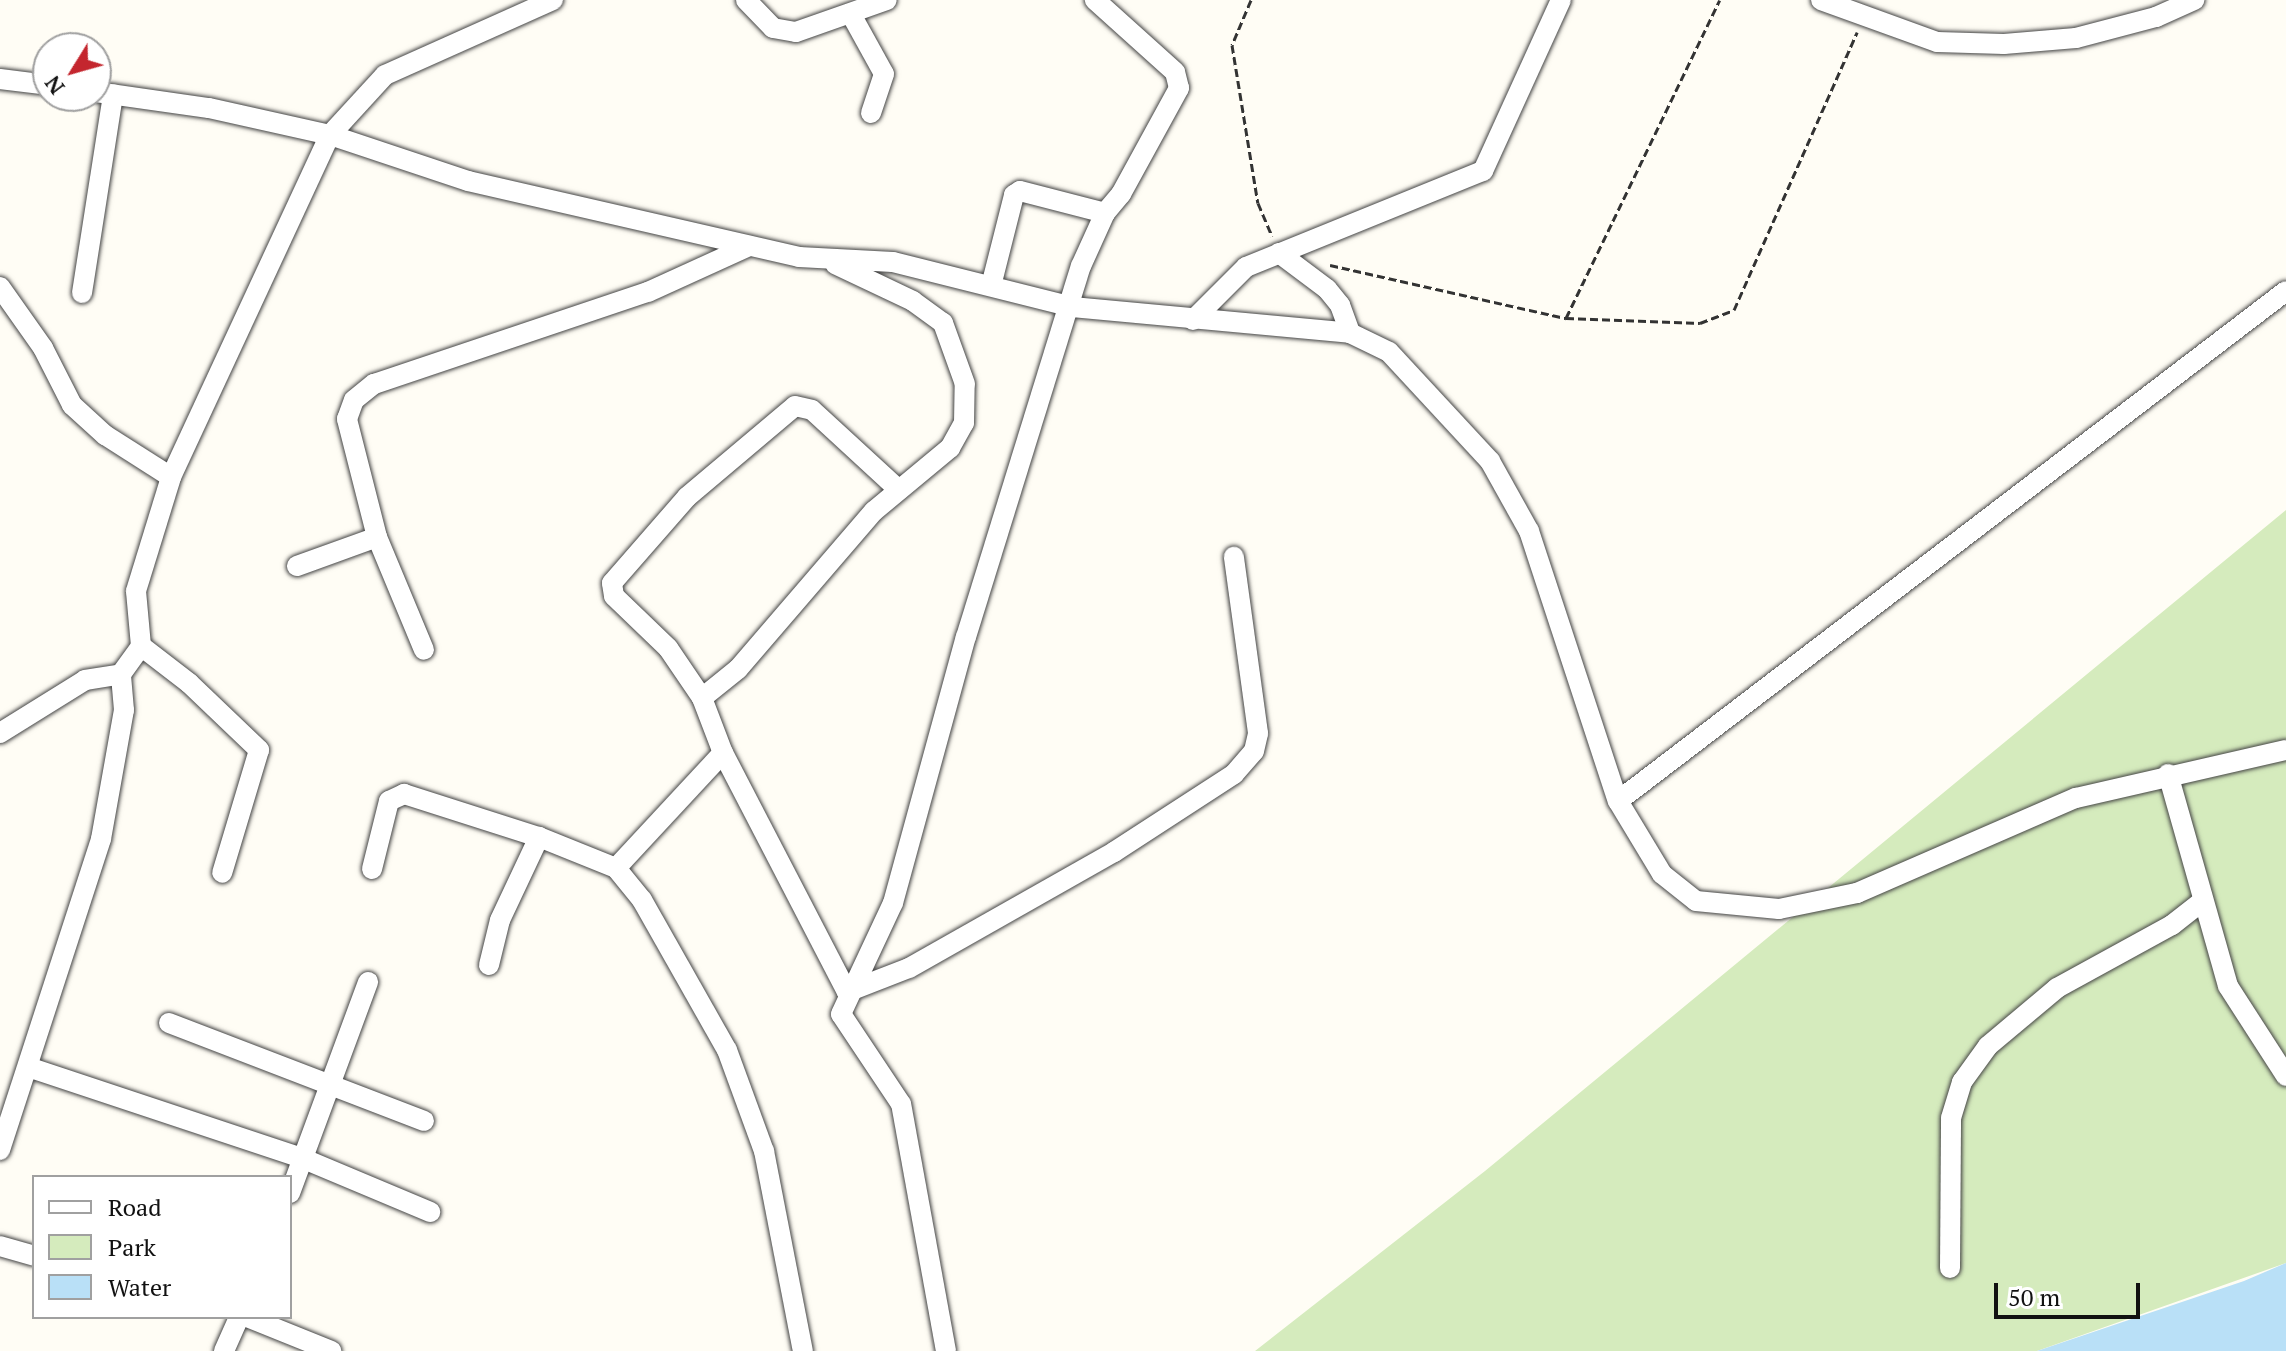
<!DOCTYPE html>
<html>
<head>
<meta charset="utf-8">
<style>
  body { margin:0 }
  #map { position:relative; width:2286px; height:1351px; overflow:hidden; background:#fffdf5; font-family:"PT Serif",serif }
  div>[style] { position:absolute }
  [style*='--x'] { left:calc(var(--x)*1px); top:calc(var(--y)*1px); width:calc(var(--w)*1px); rotate:calc(var(--a)*1deg) }
  .green>* { inset:0; background:#d5ebbd }
  .water>* { inset:0; background:#b9e0f7 }
  .path>* { height:3px; margin-top:-1.5px; transform-origin:0; background:repeating-linear-gradient(90deg,#333 0 8px,transparent 0 12px) }
  .roads { filter:drop-shadow(0 0 2px #444) drop-shadow(0 0 2px #444) }
  .minor>* { height:20px; margin:-10px; padding:0 10px; transform-origin:10px; border-radius:10px; background:#fff }
  span { translate:-50% -50%; white-space:nowrap; text-align:center; line-height:1.15; -webkit-text-stroke:8px #fff; paint-order:stroke }
  .legend { position:absolute; left:32px; top:1175px; width:260px; height:144px; box-sizing:border-box; background:#fff; border:2px solid #a0a0a0; margin:0; padding:10px 14px; list-style:none; font-size:24px; color:#111 }
  .legend li { display:flex; align-items:center; gap:16px; height:40px }
  .legend b { width:40px; border:2px solid #a0a0a0 }
  .north { position:absolute; left:32px; top:32px; width:80px; height:80px; box-sizing:border-box; background:#fff; border:2px solid #a0a0a0; border-radius:50%; rotate:233deg; font-size:22px; font-weight:700; line-height:32px; text-align:center; color:#111 }
  .north::after { content:''; display:block; margin:auto; width:28px; height:36px; background:#c4262e; clip-path:polygon(50% 0,100% 100%,50% 72%,0 100%) }
  .scale { position:absolute; left:1994px; top:1283px; width:146px; height:36px; box-sizing:border-box; border:4px solid #111; border-top:0; padding-left:10px; font-size:24px; line-height:28px; white-space:nowrap; color:#111; -webkit-text-stroke:6px #fff; paint-order:stroke }
</style>
</head>
<body>
<div id="map">
  <div class="green">
    <i style="clip-path:polygon(2286px 510px,2286px 1263px,2037px 1351px,1255px 1351px,1485px 1171px)"></i>
  </div>
  <div class="water">
    <i style="clip-path:polygon(2286px 1263px,2286px 1351px,2037px 1351px,2244px 1281px)"></i>
  </div>
  <div class="path">
    <i style="--x:1251;--y:0;--w:49;--a:112.9"></i>
    <i style="--x:1232;--y:45;--w:160;--a:80.7"></i>
    <i style="--x:1258;--y:203;--w:36;--a:67"></i>
    <i style="--x:1330;--y:265;--w:242;--a:12.7"></i>
    <i style="--x:1566;--y:318;--w:134;--a:2.1"></i>
    <i style="--x:1700;--y:323;--w:36;--a:-21"></i>
    <i style="--x:1734;--y:310;--w:304;--a:-66.1"></i>
    <i style="--x:1566;--y:318;--w:353;--a:-64.2"></i>
  </div>
  <div class="roads">
    <div class="minor">
      <i style="--x:746;--y:0;--w:39;--a:46"></i>
      <i style="--x:773;--y:28;--w:23;--a:10"></i>
      <i style="--x:796;--y:32;--w:96;--a:-19.4"></i>
      <i style="--x:1821;--y:0;--w:123;--a:19.9"></i>
      <i style="--x:1937;--y:42;--w:67;--a:1.7"></i>
      <i style="--x:2004;--y:44;--w:72;--a:-4.8"></i>
      <i style="--x:2076;--y:38;--w:83;--a:-14.7"></i>
      <i style="--x:2156;--y:17;--w:42;--a:-24.1"></i>
      <i style="--x:852;--y:16;--w:66;--a:61.1"></i>
      <i style="--x:884;--y:74;--w:41;--a:108.4"></i>
      <i style="--x:0;--y:79;--w:48;--a:7.1"></i>
      <i style="--x:96;--y:92;--w:114;--a:8.1"></i>
      <i style="--x:209;--y:108;--w:124;--a:12.6"></i>
      <i style="--x:330;--y:135;--w:145;--a:18.4"></i>
      <i style="--x:468;--y:181;--w:340;--a:12.9"></i>
      <i style="--x:799;--y:257;--w:94;--a:3"></i>
      <i style="--x:893;--y:262;--w:185;--a:14.1"></i>
      <i style="--x:1072;--y:307;--w:279;--a:5.3"></i>
      <i style="--x:1350;--y:333;--w:43;--a:26"></i>
      <i style="--x:1389;--y:352;--w:149;--a:47.2"></i>
      <i style="--x:1490;--y:461;--w:80;--a:60.9"></i>
      <i style="--x:1529;--y:531;--w:284;--a:71.8"></i>
      <i style="--x:1618;--y:801;--w:85;--a:58.9"></i>
      <i style="--x:1662;--y:874;--w:43;--a:38.5"></i>
      <i style="--x:1696;--y:901;--w:83;--a:5.5"></i>
      <i style="--x:1779;--y:909;--w:80;--a:-11.6"></i>
      <i style="--x:1857;--y:893;--w:239;--a:-23.5"></i>
      <i style="--x:2076;--y:798;--w:215;--a:-12.9"></i>
      <i style="--x:1279;--y:253;--w:60;--a:36.9"></i>
      <i style="--x:1327;--y:289;--w:21;--a:51"></i>
      <i style="--x:1340;--y:305;--w:30;--a:70"></i>
      <i style="--x:991;--y:286;--w:94;--a:-75.8"></i>
      <i style="--x:1014;--y:195;--w:7;--a:-34"></i>
      <i style="--x:1020;--y:191;--w:88;--a:14.5"></i>
      <i style="--x:0;--y:287;--w:75;--a:54.8"></i>
      <i style="--x:43;--y:348;--w:64;--a:63"></i>
      <i style="--x:72;--y:405;--w:45;--a:42.3"></i>
      <i style="--x:105;--y:435;--w:78;--a:32.5"></i>
      <i style="--x:82;--y:293;--w:201;--a:-81.1"></i>
      <i style="--x:1193;--y:320;--w:75;--a:-45"></i>
      <i style="--x:1246;--y:267;--w:256;--a:-22.1"></i>
      <i style="--x:1483;--y:171;--w:188;--a:-65.5"></i>
      <i style="--x:377;--y:537;--w:122;--a:67.4"></i>
      <i style="--x:297;--y:566;--w:85;--a:-19.9"></i>
      <i style="--x:377;--y:537;--w:122;--a:-104.3"></i>
      <i style="--x:347;--y:419;--w:20;--a:-70"></i>
      <i style="--x:354;--y:400;--w:26;--a:-39"></i>
      <i style="--x:374;--y:384;--w:289;--a:-18.6"></i>
      <i style="--x:648;--y:292;--w:111;--a:-24.5"></i>
      <i style="--x:141;--y:646;--w:61;--a:37.6"></i>
      <i style="--x:189;--y:683;--w:97;--a:43.7"></i>
      <i style="--x:259;--y:750;--w:128;--a:106.7"></i>
      <i style="--x:702;--y:698;--w:46;--a:-38.9"></i>
      <i style="--x:738;--y:669;--w:208;--a:-49.3"></i>
      <i style="--x:874;--y:511;--w:99;--a:-39.7"></i>
      <i style="--x:950;--y:448;--w:29;--a:-61"></i>
      <i style="--x:964;--y:423;--w:39;--a:-89"></i>
      <i style="--x:965;--y:384;--w:65;--a:-109.8"></i>
      <i style="--x:943;--y:323;--w:37;--a:-144"></i>
      <i style="--x:913;--y:301;--w:86;--a:-154.6"></i>
      <i style="--x:0;--y:733;--w:100;--a:-31.9"></i>
      <i style="--x:85;--y:680;--w:36;--a:-9"></i>
      <i style="--x:2168;--y:774;--w:220;--a:74.2"></i>
      <i style="--x:2228;--y:986;--w:107;--a:57.2"></i>
      <i style="--x:1618;--y:801;--w:840;--a:-37.36"></i>
      <i style="--x:616;--y:868;--w:157;--a:-47.1"></i>
      <i style="--x:372;--y:869;--w:70;--a:-76"></i>
      <i style="--x:389;--y:801;--w:17;--a:-25"></i>
      <i style="--x:404;--y:794;--w:142;--a:17.7"></i>
      <i style="--x:539;--y:837;--w:83;--a:21.9"></i>
      <i style="--x:616;--y:868;--w:41;--a:50.9"></i>
      <i style="--x:642;--y:900;--w:172;--a:60.5"></i>
      <i style="--x:727;--y:1050;--w:108;--a:69.9"></i>
      <i style="--x:764;--y:1151;--w:204;--a:79"></i>
      <i style="--x:489;--y:965;--w:46;--a:-76.3"></i>
      <i style="--x:500;--y:920;--w:92;--a:-64.8"></i>
      <i style="--x:847;--y:992;--w:269;--a:-117.4"></i>
      <i style="--x:723;--y:753;--w:59;--a:-110.9"></i>
      <i style="--x:702;--y:698;--w:60;--a:-124.2"></i>
      <i style="--x:668;--y:648;--w:75;--a:-136.1"></i>
      <i style="--x:614;--y:596;--w:13;--a:-99"></i>
      <i style="--x:612;--y:583;--w:114;--a:-48.9"></i>
      <i style="--x:687;--y:497;--w:141;--a:-40.1"></i>
      <i style="--x:795;--y:406;--w:17;--a:13"></i>
      <i style="--x:812;--y:410;--w:118;--a:42.6"></i>
      <i style="--x:847;--y:992;--w:66;--a:-21.2"></i>
      <i style="--x:909;--y:968;--w:236;--a:-29.5"></i>
      <i style="--x:1114;--y:852;--w:143;--a:-33"></i>
      <i style="--x:1234;--y:774;--w:30;--a:-49"></i>
      <i style="--x:1254;--y:751;--w:18;--a:-77"></i>
      <i style="--x:1258;--y:733;--w:178;--a:-97.8"></i>
      <i style="--x:169;--y:1023;--w:273;--a:21"></i>
      <i style="--x:28;--y:1067;--w:291;--a:18.4"></i>
      <i style="--x:304;--y:1159;--w:137;--a:22.8"></i>
      <i style="--x:0;--y:1150;--w:327;--a:-72"></i>
      <i style="--x:101;--y:839;--w:131;--a:-79.9"></i>
      <i style="--x:124;--y:710;--w:36;--a:-95"></i>
      <i style="--x:121;--y:674;--w:34;--a:-54"></i>
      <i style="--x:141;--y:646;--w:55;--a:-95.2"></i>
      <i style="--x:136;--y:591;--w:119;--a:-72.9"></i>
      <i style="--x:171;--y:477;--w:377;--a:-65.1"></i>
      <i style="--x:330;--y:135;--w:81;--a:-47.5"></i>
      <i style="--x:385;--y:75;--w:184;--a:-24.1"></i>
      <i style="--x:290;--y:1193;--w:225;--a:-69.7"></i>
      <i style="--x:0;--y:1246;--w:35;--a:16"></i>
      <i style="--x:1950;--y:1268;--w:150;--a:-89.6"></i>
      <i style="--x:1951;--y:1118;--w:38;--a:-73"></i>
      <i style="--x:1962;--y:1082;--w:44;--a:-54.2"></i>
      <i style="--x:1988;--y:1046;--w:90;--a:-40"></i>
      <i style="--x:2057;--y:988;--w:131;--a:-28.7"></i>
      <i style="--x:2172;--y:925;--w:39;--a:-38"></i>
      <i style="--x:247;--y:1317;--w:91;--a:22"></i>
      <i style="--x:224;--y:1351;--w:37;--a:-66"></i>
      <i style="--x:946;--y:1351;--w:251;--a:-100.3"></i>
      <i style="--x:901;--y:1104;--w:108;--a:-123.7"></i>
      <i style="--x:841;--y:1014;--w:123;--a:-64.9"></i>
      <i style="--x:893;--y:903;--w:276;--a:-74.7"></i>
      <i style="--x:966;--y:637;--w:388;--a:-72.8"></i>
      <i style="--x:1081;--y:266;--w:58;--a:-65.6"></i>
      <i style="--x:1105;--y:213;--w:25;--a:-50"></i>
      <i style="--x:1121;--y:194;--w:121;--a:-61.3"></i>
      <i style="--x:1179;--y:88;--w:16;--a:-104"></i>
      <i style="--x:1175;--y:72;--w:108;--a:-138"></i>
    </div>
  </div>
  <ul class="legend">
  <li><b style="height:10px;background:#fff"></b>Road</li>
  <li><b style="height:22px;background:#d5ebbd"></b>Park</li>
  <li><b style="height:22px;background:#b9e0f7"></b>Water</li>
  </ul>
  <div class="north">N</div>
  <div class="scale">50 m</div>
</div>
</body>
</html>
